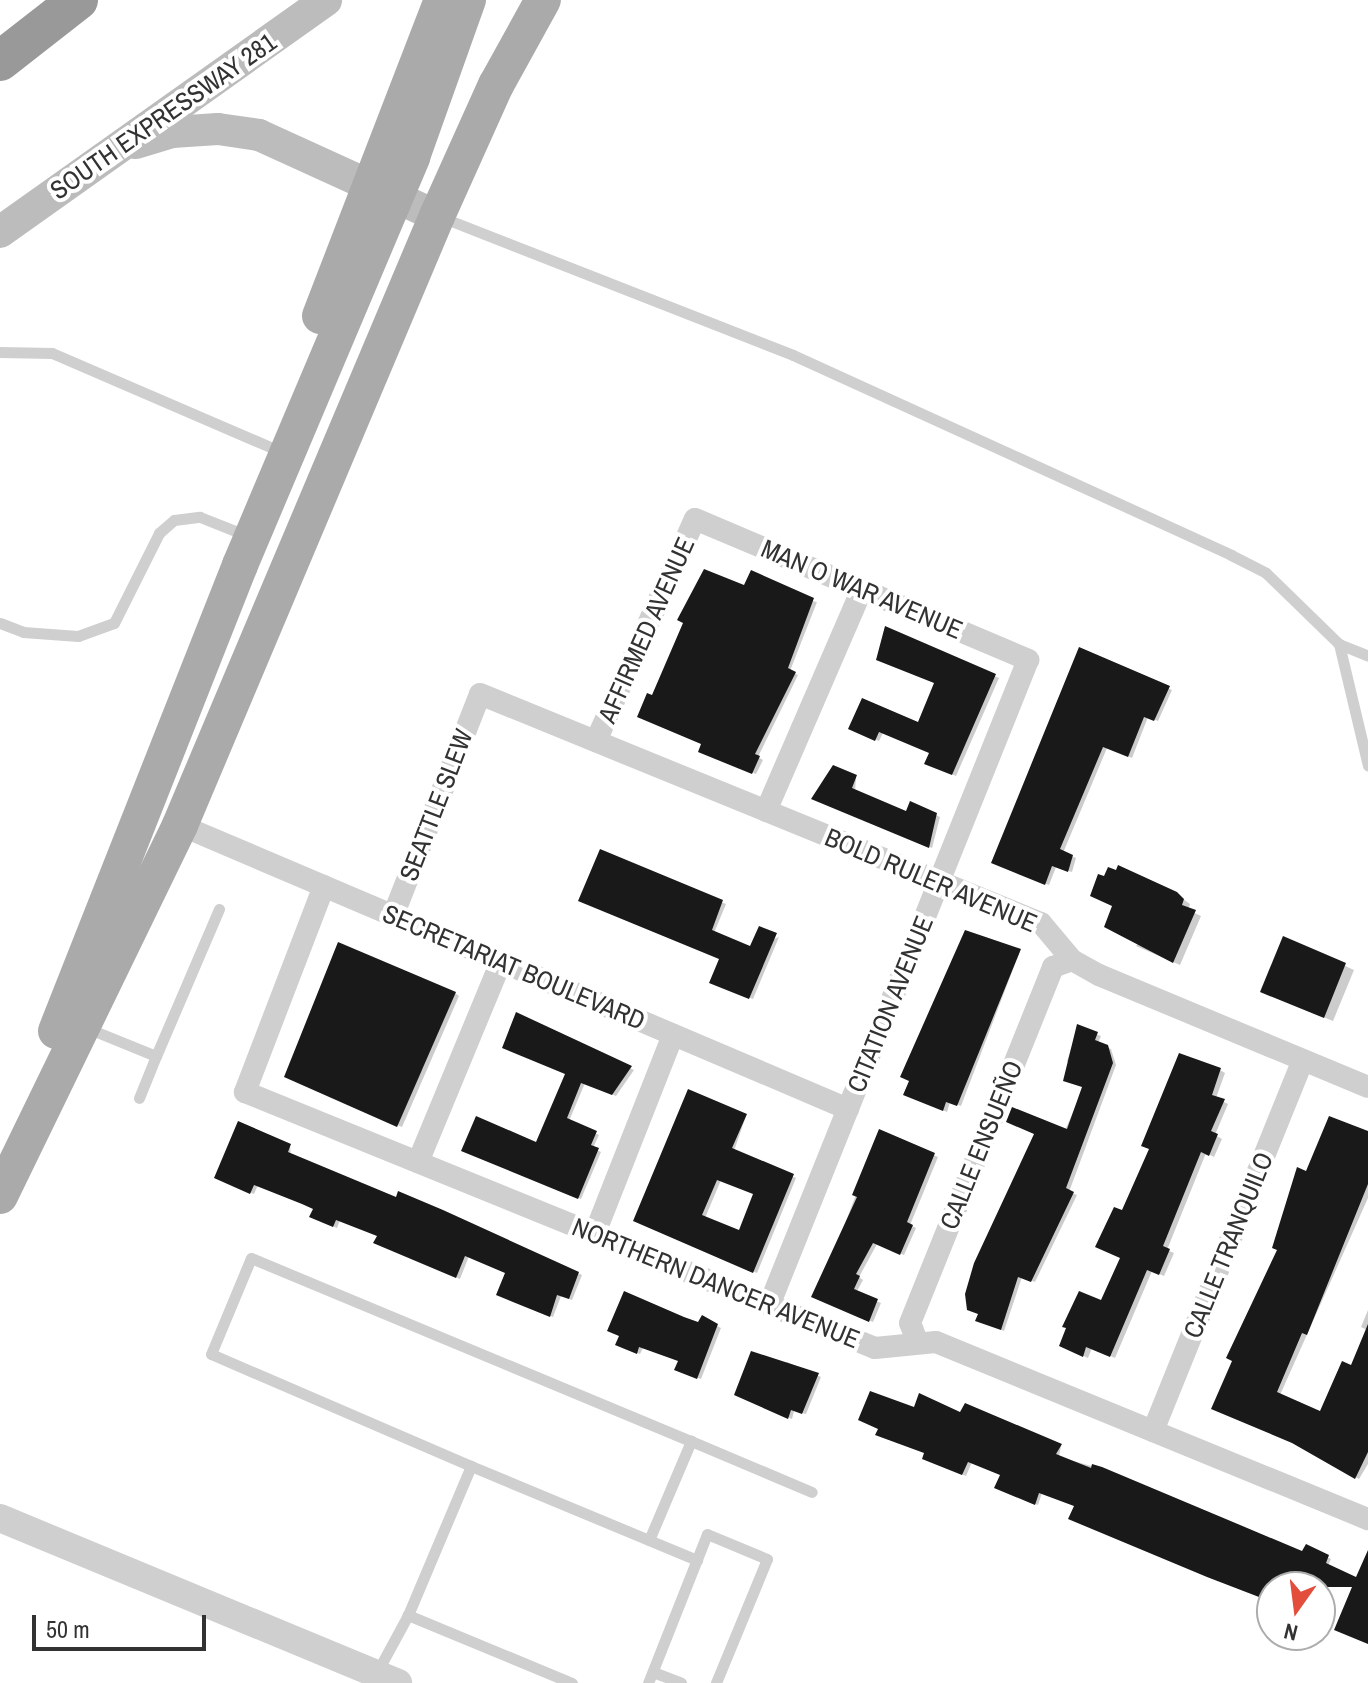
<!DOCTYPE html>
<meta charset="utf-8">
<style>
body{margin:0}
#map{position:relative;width:1368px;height:1683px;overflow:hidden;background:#fff;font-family:"Archivo Narrow",sans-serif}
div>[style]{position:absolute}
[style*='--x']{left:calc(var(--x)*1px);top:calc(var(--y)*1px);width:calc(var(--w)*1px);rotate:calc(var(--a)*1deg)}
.shadow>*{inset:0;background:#0003}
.building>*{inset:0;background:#191919}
.service>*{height:11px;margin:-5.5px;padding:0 5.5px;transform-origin:5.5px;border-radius:5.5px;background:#cfcfcf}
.minor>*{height:22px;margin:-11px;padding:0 11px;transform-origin:11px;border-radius:11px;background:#cfcfcf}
.tertiary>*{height:28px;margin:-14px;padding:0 14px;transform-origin:14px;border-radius:14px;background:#cfcfcf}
.secondary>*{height:32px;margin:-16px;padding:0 16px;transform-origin:16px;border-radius:16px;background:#bcbcbc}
.primary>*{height:36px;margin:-18px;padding:0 18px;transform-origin:18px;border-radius:18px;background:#aaa}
.motorway>*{height:40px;margin:-20px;padding:0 20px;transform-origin:20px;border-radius:20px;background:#999}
span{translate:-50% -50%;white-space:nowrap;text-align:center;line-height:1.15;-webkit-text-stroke:8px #fff;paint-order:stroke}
.street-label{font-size:26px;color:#323232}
.north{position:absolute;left:1256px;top:1571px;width:80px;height:80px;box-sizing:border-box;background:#fff;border:2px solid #adadad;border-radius:50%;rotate:194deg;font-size:22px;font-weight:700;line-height:32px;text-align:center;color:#323232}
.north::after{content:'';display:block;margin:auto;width:28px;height:36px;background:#e24d3c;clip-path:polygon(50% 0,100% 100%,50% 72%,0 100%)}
.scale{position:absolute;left:32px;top:1615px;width:174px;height:36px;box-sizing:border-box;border:4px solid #323232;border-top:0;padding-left:10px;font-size:24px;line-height:28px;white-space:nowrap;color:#323232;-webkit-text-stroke:6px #fff;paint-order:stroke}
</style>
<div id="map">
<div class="shadow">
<div style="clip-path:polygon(746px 588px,817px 602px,790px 671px,798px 675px,758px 757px,763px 760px,756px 774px,703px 753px,703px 744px,653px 697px)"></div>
<div style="clip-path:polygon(887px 629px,999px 678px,956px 776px,930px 765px,931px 753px,883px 733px,879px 741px,854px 730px,919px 725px,937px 683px)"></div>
<div style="clip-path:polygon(1080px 650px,1172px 690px,1158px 721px,1148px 717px,1132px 758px,1107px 748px,1063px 853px,1076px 858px,1072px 872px,1056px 867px,1049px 885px,997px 864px)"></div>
<div style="clip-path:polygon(856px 777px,855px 792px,907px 814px,911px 804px,940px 817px,932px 848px,817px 800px)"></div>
<div style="clip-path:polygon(601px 852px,726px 904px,714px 933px,751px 948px,779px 937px,753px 999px,714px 984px,721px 958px)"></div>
<div style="clip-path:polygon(1176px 894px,1190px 904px,1188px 910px,1201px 916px,1180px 965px,1136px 946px)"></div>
<div style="clip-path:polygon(1284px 938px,1354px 970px,1333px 1021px,1271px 996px)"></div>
<div style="clip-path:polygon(1020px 951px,961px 1106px,950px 1102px,947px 1112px,909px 1096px)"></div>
<div style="clip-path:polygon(455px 993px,459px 996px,402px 1127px,290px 1079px)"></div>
<div style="clip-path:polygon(517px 1014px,634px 1070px,616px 1096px,585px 1083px,569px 1121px,599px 1135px,593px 1148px,601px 1152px,581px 1199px,467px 1152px,537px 1144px,567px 1074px)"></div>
<div style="clip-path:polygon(1078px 1027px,1101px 1036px,1098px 1043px,1111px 1049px,1116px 1065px,1069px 1192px,1077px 1195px,1035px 1282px,1022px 1277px,1004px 1331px,981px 1322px,1084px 1087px,1067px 1061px)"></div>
<div style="clip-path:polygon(1220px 1070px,1225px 1073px,1216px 1098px,1228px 1104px,1215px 1135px,1222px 1139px,1214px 1157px,1206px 1153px,1167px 1250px,1174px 1253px,1164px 1276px,1152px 1271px,1115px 1358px,1092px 1348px,1088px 1358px,1066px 1348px,1102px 1303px,1122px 1257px,1123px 1213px)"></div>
<div style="clip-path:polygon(evenodd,746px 1116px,734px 1151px,796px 1178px,757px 1273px,639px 1222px,746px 1116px,721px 1180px,755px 1194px,740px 1232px,705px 1218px,721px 1180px)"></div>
<div style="clip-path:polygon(880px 1131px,938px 1157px,910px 1225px,916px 1228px,904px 1255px,877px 1244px,859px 1277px,863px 1280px,856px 1293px,881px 1303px,873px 1322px,817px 1298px)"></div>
<div style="clip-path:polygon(1368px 1133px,1368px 1198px,1280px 1395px,1322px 1413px,1352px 1367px,1367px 1330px,1361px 1327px,1368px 1310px,1368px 1464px,1359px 1479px,1298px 1444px,1217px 1410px,1308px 1173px)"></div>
<div style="clip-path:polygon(290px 1146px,291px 1155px,397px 1199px,442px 1212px,582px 1275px,572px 1300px,561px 1296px,553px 1317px,502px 1296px,508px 1272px,469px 1256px,460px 1279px,379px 1244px,379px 1236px,340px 1220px,337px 1228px,315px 1219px,315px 1209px,258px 1185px,254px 1194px,220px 1179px)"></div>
<div style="clip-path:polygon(702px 1318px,721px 1328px,701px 1379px,680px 1371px,680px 1361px,643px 1348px,640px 1354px,621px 1346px,699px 1324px)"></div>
<div style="clip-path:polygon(787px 1362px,821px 1377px,806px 1414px,794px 1411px,792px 1419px,739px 1396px)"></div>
<div style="clip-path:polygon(915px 1410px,961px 1415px,1061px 1446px,1059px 1457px,1102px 1469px,1303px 1554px,1307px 1547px,1331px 1559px,1319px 1587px,1272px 1587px,1272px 1601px,1076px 1506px,1042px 1493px,1038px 1505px,1000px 1489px,1002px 1475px,972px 1462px,966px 1476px,928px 1460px)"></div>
</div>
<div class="building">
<div style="clip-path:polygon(704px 569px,744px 585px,751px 570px,814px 598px,788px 668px,796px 672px,755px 754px,760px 756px,752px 774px,698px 752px,701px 744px,637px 717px,647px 693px,652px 695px,683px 623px,677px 620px)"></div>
<div style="clip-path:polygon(885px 626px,996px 674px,952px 775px,924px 764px,929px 753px,879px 732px,875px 741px,848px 729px,862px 698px,918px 722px,934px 683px,876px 660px)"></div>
<div style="clip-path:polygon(1079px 647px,1170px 686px,1154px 721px,1144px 717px,1128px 757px,1103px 747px,1060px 849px,1073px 855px,1068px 872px,1052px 866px,1045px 885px,991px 863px)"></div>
<div style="clip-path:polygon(833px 765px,857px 775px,852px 788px,906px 811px,910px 801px,937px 813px,929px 848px,811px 799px)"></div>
<div style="clip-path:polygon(600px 849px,723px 900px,712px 930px,750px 946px,759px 926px,777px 933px,749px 999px,709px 983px,719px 959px,578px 901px)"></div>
<div style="clip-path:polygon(1118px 865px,1177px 892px,1184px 899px,1182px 905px,1196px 910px,1173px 963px,1104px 927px,1112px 906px,1090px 896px,1098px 874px,1104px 876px,1108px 867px,1116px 870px)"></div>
<div style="clip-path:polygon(965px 930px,1021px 949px,957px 1106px,946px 1102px,943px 1111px,903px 1095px,909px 1081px,900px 1077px)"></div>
<div style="clip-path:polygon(1283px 936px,1346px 963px,1324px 1018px,1260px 992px)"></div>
<div style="clip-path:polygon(338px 942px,456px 992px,397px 1127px,284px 1077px)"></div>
<div style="clip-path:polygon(516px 1012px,632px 1066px,612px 1095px,581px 1083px,567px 1118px,597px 1131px,591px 1145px,599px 1148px,578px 1199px,461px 1151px,476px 1116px,536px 1142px,565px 1074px,502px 1048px)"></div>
<div style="clip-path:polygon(1077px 1024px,1098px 1032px,1095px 1040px,1108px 1045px,1113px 1063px,1066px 1188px,1074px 1192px,1031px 1282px,1018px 1277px,1001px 1330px,975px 1321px,978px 1314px,967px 1310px,965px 1294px,974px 1263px,1034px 1134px,1006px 1122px,1012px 1107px,1067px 1129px,1082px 1087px,1063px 1081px)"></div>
<div style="clip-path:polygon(1179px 1053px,1221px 1068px,1212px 1095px,1225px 1099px,1211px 1131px,1218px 1134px,1209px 1156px,1201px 1152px,1163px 1246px,1170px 1249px,1159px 1275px,1147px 1270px,1110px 1357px,1086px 1347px,1083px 1357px,1059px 1346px,1066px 1328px,1062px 1327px,1079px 1291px,1101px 1300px,1120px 1258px,1095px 1247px,1114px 1207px,1122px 1210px,1149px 1149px,1141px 1146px)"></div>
<div style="clip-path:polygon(evenodd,688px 1089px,747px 1114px,732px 1148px,794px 1174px,753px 1273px,633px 1221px,688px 1089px,717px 1180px,753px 1194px,739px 1230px,702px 1215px,717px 1180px)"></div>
<div style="clip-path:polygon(1329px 1116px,1368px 1131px,1368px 1184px,1307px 1335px,1302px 1333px,1277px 1392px,1320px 1411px,1342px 1361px,1351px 1365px,1368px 1324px,1368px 1452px,1355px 1479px,1292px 1443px,1211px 1409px,1232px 1361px,1226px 1358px,1277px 1250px,1272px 1248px,1297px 1167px,1306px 1171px)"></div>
<div style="clip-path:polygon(238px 1121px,291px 1144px,288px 1152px,396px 1197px,398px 1191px,443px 1210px,579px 1272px,569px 1299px,557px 1295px,550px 1317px,496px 1295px,505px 1273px,465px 1256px,456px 1278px,373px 1243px,377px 1236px,336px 1220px,333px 1227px,309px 1217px,313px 1209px,302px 1204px,254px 1185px,250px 1194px,214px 1178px)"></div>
<div style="clip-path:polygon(879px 1129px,935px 1153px,907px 1222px,913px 1225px,900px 1255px,873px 1243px,856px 1274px,860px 1276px,854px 1289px,878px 1299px,869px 1322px,811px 1297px,857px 1197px,852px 1195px)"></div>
<div style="clip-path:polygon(624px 1291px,684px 1317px,698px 1322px,702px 1315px,718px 1324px,697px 1379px,674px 1370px,678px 1361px,639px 1347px,637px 1354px,615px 1345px,619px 1336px,607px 1331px)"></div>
<div style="clip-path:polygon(751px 1351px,819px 1373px,802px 1414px,791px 1410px,788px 1419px,734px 1395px)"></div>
<div style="clip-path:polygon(870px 1391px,914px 1407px,919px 1393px,960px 1412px,965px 1403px,1062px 1444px,1056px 1454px,1091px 1468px,1092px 1464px,1102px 1467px,1302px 1551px,1306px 1544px,1329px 1555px,1326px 1563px,1356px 1577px,1368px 1550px,1368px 1644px,1334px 1630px,1352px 1587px,1272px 1587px,1272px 1602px,1207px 1577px,1068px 1519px,1074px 1506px,1039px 1493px,1035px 1505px,994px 1488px,1000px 1475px,968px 1462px,962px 1475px,922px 1459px,924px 1453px,875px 1435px,878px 1429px,858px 1420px)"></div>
</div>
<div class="service">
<div style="--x:441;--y:217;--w:378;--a:21.4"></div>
<div style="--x:793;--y:355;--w:482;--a:24.5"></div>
<div style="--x:1231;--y:555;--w:39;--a:27"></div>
<div style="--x:1266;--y:573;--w:102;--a:44.2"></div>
<div style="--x:1339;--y:644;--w:31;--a:22"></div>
<div style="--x:0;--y:352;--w:52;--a:1.1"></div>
<div style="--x:52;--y:353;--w:237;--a:23.3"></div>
<div style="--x:0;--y:623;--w:25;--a:21"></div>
<div style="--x:23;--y:632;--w:55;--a:4.2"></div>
<div style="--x:78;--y:636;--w:38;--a:-20"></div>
<div style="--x:114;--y:623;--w:101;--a:-63.4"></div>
<div style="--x:159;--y:533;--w:20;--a:-41"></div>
<div style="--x:174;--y:520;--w:26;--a:-7"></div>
<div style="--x:200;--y:517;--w:41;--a:21.5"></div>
<div style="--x:1339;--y:644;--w:125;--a:76.6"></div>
<div style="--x:87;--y:1028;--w:74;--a:22.1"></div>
<div style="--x:156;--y:1056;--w:160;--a:-66.8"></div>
<div style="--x:139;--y:1098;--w:45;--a:-68"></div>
<div style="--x:471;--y:1466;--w:283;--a:-156.7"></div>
<div style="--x:211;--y:1354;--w:104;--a:-67.4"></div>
<div style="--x:251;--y:1258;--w:477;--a:22.6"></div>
<div style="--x:649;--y:1540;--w:108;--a:-67"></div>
<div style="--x:691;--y:1441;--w:131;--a:22.9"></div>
<div style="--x:653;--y:1672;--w:30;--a:21"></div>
<div style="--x:376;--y:1674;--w:67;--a:-61.5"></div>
<div style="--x:572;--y:1683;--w:178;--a:-157.5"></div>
<div style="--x:408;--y:1615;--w:162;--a:-67.1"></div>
<div style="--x:471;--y:1466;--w:245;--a:22.6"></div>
<div style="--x:648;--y:1683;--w:160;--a:-68.4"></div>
<div style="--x:707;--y:1534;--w:65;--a:22.6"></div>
<div style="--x:767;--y:1559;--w:134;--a:112.4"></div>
</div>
<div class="minor">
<div style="--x:596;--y:741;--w:243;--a:-66"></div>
<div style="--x:695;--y:519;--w:362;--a:22.9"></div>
<div style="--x:1028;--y:660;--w:693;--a:111.86"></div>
<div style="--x:766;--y:811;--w:242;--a:-66.6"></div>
<div style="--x:180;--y:825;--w:726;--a:23.03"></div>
<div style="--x:324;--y:886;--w:221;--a:111"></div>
<div style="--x:245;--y:1092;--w:680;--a:22.11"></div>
<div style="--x:875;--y:1348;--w:61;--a:-5.6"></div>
<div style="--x:936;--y:1342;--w:467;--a:22.3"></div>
<div style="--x:393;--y:916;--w:238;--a:-68.6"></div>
<div style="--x:480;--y:694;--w:606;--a:22.21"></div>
<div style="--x:1041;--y:923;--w:48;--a:50"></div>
<div style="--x:1072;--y:960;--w:31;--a:29"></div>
<div style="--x:1099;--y:975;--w:291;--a:22.6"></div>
<div style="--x:418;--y:1162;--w:217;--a:-67.5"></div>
<div style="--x:595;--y:1233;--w:213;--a:-68.5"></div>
<div style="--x:917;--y:1341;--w:19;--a:-111"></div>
<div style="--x:910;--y:1323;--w:384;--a:-68.1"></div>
<div style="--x:1053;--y:967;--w:20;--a:-20"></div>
<div style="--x:1153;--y:1431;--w:400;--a:-68"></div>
</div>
<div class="tertiary">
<div style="--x:0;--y:1518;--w:431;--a:22.5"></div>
</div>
<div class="secondary">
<div style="--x:136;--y:143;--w:38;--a:-17"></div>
<div style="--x:172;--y:132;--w:46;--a:-3.7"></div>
<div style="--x:218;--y:129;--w:41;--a:8.3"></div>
<div style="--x:259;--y:135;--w:196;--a:24.5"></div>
<div style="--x:0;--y:232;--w:400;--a:-35.4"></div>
</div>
<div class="primary">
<div style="--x:320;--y:316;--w:339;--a:-68.9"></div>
<div style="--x:56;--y:1031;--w:501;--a:-68.45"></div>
<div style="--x:240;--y:565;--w:443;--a:-67.1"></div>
<div style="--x:412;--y:157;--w:167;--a:-70.4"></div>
<div style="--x:0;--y:1196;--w:412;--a:-64.1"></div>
<div style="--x:180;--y:825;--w:661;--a:-67.12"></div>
<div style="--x:437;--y:216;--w:144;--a:-65.8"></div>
<div style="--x:496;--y:85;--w:97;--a:-61.1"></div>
</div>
<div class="motorway">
<div style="--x:0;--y:61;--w:99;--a:-38"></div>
</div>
<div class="street-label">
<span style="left:163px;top:116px;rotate:-35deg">SOUTH EXPRESSWAY 281</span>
<span style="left:862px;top:589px;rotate:23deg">MAN O WAR AVENUE</span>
<span style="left:646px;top:630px;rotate:-66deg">AFFIRMED AVENUE</span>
<span style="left:436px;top:805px;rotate:-69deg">SEATTLE SLEW</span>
<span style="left:931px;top:880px;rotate:23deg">BOLD RULER AVENUE</span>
<span style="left:514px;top:967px;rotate:23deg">SECRETARIAT BOULEVARD</span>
<span style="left:890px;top:1004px;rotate:-68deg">CITATION AVENUE</span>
<span style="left:981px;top:1145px;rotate:-68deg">CALLE ENSUEÑO</span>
<span style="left:1228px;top:1245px;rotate:-68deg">CALLE TRANQUILO</span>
<span style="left:716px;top:1283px;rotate:22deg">NORTHERN DANCER AVENUE</span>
</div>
<div class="north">N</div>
<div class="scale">50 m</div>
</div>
